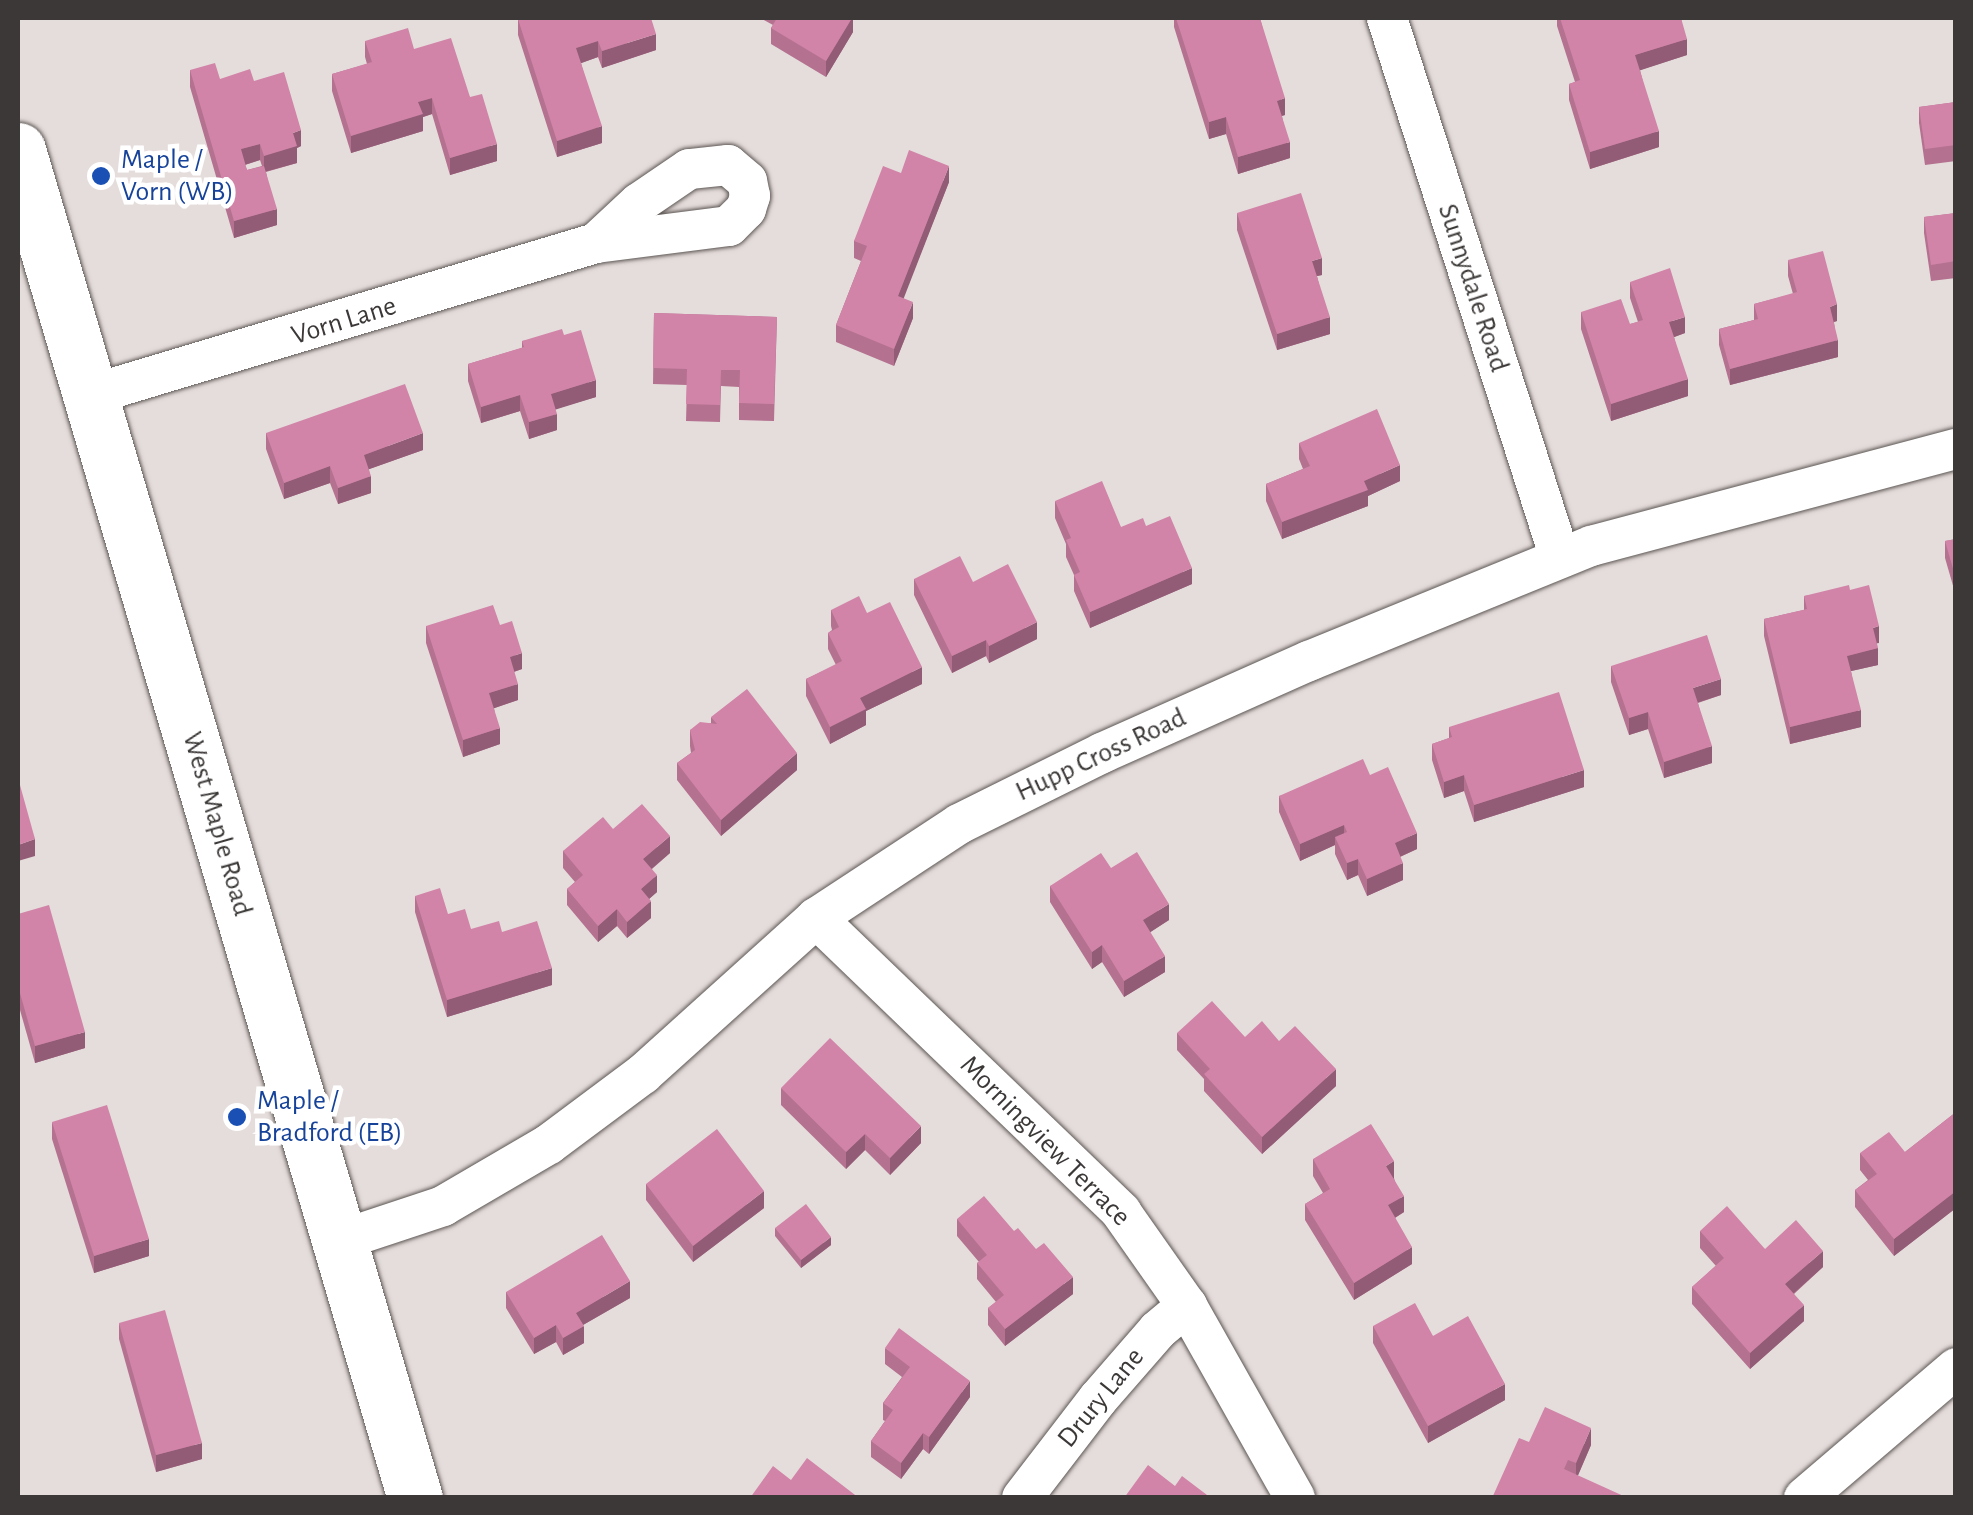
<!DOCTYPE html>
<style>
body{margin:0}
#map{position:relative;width:1973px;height:1515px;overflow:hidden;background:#e5dddb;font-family:"Alegreya Sans",sans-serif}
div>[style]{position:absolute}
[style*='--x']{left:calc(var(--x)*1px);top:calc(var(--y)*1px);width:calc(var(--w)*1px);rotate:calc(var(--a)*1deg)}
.roads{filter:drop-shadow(0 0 2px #5c5654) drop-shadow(0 0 2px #5c5654)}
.minor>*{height:40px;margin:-20px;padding:0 20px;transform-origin:20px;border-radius:20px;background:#fff}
.secondary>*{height:55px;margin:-27.5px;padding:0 27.5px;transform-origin:27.5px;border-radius:27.5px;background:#fff}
.wall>*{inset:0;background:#b47290}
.shaded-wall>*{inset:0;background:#925c76}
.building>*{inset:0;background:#d184a8}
.dots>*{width:28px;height:28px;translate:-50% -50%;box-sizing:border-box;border:5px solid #fff;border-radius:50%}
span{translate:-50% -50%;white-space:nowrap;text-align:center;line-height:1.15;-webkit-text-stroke:9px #fff;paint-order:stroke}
.transit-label{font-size:28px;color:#164399}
.left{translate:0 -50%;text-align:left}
.street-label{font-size:28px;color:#3b3837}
.frame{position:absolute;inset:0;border:20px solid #3b3837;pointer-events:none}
</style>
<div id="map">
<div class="roads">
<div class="minor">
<div style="--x:1387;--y:18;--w:567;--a:72.24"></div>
<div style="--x:90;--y:395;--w:528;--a:-16.72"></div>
<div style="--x:596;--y:243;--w:134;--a:-7.3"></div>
<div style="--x:729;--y:226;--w:24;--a:-45"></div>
<div style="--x:746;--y:209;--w:14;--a:-73"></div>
<div style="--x:750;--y:196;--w:15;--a:-101"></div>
<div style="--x:747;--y:181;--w:25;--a:-140"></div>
<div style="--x:728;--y:165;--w:39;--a:174"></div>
<div style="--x:689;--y:169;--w:60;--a:145.8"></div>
<div style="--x:639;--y:203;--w:59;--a:137.1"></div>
<div style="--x:816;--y:918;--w:424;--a:43.9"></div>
<div style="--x:1121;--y:1212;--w:115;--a:54.9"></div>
<div style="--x:1187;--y:1306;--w:220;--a:60.6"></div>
<div style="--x:341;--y:1240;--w:108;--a:-18.4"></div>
<div style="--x:443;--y:1206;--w:123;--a:-30.3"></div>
<div style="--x:549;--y:1144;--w:117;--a:-36.7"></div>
<div style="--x:643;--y:1074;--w:233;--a:-42"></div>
<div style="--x:816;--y:918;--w:171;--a:-33.3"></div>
<div style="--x:959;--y:824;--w:160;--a:-26.4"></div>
<div style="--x:1102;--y:753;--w:227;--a:-24"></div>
<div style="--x:1309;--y:661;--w:305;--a:-22.2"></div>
<div style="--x:1591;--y:546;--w:378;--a:-14.9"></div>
<div style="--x:1022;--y:1498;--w:125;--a:-52.5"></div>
<div style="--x:1098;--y:1399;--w:91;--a:-49"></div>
<div style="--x:1158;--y:1330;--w:38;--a:-40"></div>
<div style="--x:1804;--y:1498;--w:200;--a:-40.5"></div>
</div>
<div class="secondary">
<div style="--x:18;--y:150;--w:1405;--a:73.59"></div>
</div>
</div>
<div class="wall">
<div style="clip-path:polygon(760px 18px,853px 18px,853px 32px,826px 77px,771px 44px,771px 28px,773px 25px)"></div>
<div style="clip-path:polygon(1174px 18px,1260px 18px,1285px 115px,1282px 116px,1290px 158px,1238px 174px,1226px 134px,1209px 139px,1174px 27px)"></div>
<div style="clip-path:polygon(1557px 18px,1681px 18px,1687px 55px,1640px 70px,1659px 147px,1590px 169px,1569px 100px,1569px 84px,1575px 82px,1557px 26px)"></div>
<div style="clip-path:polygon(518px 19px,656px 50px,602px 68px,598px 57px,581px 63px,602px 143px,557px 157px,518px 35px)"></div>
<div style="clip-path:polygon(365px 41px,414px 49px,470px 97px,497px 161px,450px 175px,432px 114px,423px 117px,423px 131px,351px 153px,332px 91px,332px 74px,367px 64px,365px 57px)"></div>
<div style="clip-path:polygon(evenodd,190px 70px,220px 79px,254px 81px,301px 146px,297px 148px,297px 163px,266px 172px,277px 225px,234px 238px,190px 87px,190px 70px,260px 160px,262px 166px,247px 170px,245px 165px,260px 160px)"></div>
<div style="clip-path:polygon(1956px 102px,1956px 161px,1925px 165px,1919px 123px,1919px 107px)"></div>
<div style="clip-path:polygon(901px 173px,949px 182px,903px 298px,913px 318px,894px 366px,836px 342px,836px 325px,861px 261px,854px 258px,854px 241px)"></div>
<div style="clip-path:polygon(1237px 213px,1322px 275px,1317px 276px,1330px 334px,1277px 350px,1237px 230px)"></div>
<div style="clip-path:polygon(1956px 213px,1956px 278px,1931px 281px,1924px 233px,1924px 217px)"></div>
<div style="clip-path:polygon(1788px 260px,1837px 321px,1834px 322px,1838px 357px,1730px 385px,1719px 345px,1719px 329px,1754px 320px,1754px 304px,1793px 294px,1788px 276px)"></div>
<div style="clip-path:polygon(1630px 282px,1685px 333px,1674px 337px,1688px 396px,1611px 421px,1581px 329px,1581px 312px,1630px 324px,1638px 322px,1630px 298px)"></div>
<div style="clip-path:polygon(654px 313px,777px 317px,774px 421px,739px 420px,739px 387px,721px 386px,720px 422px,686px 421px,687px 385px,653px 384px)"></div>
<div style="clip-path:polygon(564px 335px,596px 397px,555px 409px,557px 430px,529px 439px,520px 411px,481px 423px,468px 381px,468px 364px,522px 348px,522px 341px)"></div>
<div style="clip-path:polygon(266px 433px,423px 450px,369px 469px,371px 493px,338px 504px,330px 483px,284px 499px,266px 449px)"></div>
<div style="clip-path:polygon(1299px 443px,1400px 481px,1368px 496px,1368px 506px,1282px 539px,1266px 501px,1266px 484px,1303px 469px,1299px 459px)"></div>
<div style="clip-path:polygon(1055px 501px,1121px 527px,1146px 526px,1192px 584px,1090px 628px,1074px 591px,1074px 575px,1066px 557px,1066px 544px,1055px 518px)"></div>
<div style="clip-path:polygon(1956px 539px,1956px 596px,1945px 558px,1945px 541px)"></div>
<div style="clip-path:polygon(914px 579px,973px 582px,1037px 639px,989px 663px,986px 656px,952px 673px,914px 595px)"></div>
<div style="clip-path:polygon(1850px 590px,1879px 643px,1877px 643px,1878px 665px,1851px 671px,1861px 727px,1790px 744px,1764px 636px,1764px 619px,1804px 610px,1804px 596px)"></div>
<div style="clip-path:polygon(831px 610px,867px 613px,922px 684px,866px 711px,866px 725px,830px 744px,806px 696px,806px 679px,836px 665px,828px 649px,828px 633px,832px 630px,831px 626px)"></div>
<div style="clip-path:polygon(500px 625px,522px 669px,514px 672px,518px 700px,494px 708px,500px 744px,463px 757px,426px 643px,426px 626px)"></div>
<div style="clip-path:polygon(1611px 666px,1721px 695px,1698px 703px,1712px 763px,1664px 778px,1648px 729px,1629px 735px,1611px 682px)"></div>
<div style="clip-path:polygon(711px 717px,797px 770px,721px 836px,677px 780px,677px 763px,691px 753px,690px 746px,690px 730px,711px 723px)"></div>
<div style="clip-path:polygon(1449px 727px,1584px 787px,1474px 822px,1464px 791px,1444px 798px,1432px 760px,1432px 744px,1449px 738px)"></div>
<div style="clip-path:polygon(1370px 775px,1417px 849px,1400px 857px,1403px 880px,1367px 896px,1358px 875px,1347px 880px,1335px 854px,1335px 845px,1300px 861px,1279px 812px,1279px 796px)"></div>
<div style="clip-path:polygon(613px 829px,670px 853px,652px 869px,657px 892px,649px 899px,651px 918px,627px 938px,617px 926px,598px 942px,567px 905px,567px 889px,575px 882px,563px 868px,563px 851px)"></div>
<div style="clip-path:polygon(1111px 868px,1169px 920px,1150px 932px,1165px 972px,1124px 997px,1102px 962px,1092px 969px,1050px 902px,1050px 886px)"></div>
<div style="clip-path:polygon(415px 896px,471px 929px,552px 985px,447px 1017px,415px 912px)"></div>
<div style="clip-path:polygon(18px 914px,85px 1048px,35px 1063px,18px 1003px)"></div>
<div style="clip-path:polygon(1177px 1033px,1279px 1041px,1336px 1086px,1262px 1154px,1204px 1091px,1204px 1079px,1177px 1050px)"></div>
<div style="clip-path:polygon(781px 1088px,921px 1143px,890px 1175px,865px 1150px,846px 1169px,781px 1105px)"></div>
<div style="clip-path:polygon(1956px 1112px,1956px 1208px,1894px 1256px,1855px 1207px,1855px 1190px,1868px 1180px,1860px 1170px,1860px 1153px,1905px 1152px)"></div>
<div style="clip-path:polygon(52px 1122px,149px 1256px,94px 1273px,52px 1139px)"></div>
<div style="clip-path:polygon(1313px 1159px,1394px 1178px,1404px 1212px,1395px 1218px,1412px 1264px,1354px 1300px,1305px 1220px,1305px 1204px,1323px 1193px,1313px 1176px)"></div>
<div style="clip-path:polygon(646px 1184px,764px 1208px,693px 1262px,646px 1200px)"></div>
<div style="clip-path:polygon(957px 1219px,1014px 1231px,1073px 1294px,1005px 1346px,988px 1325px,988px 1308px,996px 1302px,977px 1279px,977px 1263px,979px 1262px,957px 1236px)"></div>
<div style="clip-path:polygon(775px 1228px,831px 1245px,801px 1268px,775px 1236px)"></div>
<div style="clip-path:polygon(1700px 1231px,1765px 1249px,1823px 1267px,1794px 1294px,1804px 1321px,1750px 1369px,1692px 1304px,1692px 1287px,1716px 1266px,1700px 1248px)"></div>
<div style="clip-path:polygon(506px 1292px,630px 1298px,583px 1325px,584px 1343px,563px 1355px,556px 1342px,534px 1354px,506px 1308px)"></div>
<div style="clip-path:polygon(119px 1323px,202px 1459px,156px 1472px,119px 1339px)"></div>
<div style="clip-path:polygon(1373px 1326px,1433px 1336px,1505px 1400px,1428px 1443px,1373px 1343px)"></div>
<div style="clip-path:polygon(885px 1348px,970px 1397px,929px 1454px,923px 1449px,901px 1479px,871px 1457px,871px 1441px,885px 1421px,883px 1420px,883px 1403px,902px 1377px,885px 1364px)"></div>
<div style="clip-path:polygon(1529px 1442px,1591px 1445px,1578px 1475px,1492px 1498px)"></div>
</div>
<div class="shaded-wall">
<div style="clip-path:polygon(852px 18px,853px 18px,853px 32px,826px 77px,826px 61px)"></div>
<div style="clip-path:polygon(656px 34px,656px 50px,602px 68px,602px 51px)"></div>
<div style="clip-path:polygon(1687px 39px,1687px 55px,1635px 72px,1635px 55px)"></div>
<div style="clip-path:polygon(598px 41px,598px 57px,576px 65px,576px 48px)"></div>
<div style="clip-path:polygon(432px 98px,432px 114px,423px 117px,423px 131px,351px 153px,351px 136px,418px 102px)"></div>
<div style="clip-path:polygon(1285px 98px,1285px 115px,1277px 117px,1277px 101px)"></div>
<div style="clip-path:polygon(1226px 117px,1226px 134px,1209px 139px,1209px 122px)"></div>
<div style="clip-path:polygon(602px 126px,602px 143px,557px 157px,557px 141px)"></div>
<div style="clip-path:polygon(301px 130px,301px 146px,297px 148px,297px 163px,264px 172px,264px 156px,293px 133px)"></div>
<div style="clip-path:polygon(1659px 131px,1659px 147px,1590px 169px,1590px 152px)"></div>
<div style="clip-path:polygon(1290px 142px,1290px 158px,1238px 174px,1238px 157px)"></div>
<div style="clip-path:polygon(260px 144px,260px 160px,241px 166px,241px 149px)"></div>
<div style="clip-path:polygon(497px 144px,497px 161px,450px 175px,450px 158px)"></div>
<div style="clip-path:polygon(949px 166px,949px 182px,898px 313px,898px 296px)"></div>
<div style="clip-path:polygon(277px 209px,277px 225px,234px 238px,234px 221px)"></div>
<div style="clip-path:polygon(1322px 258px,1322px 275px,1312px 277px,1312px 261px)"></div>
<div style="clip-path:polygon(913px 302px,913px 318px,894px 366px,894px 349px)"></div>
<div style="clip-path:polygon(1837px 304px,1837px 321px,1830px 323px,1830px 307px)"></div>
<div style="clip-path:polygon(1330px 317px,1330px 334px,1277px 350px,1277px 334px)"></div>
<div style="clip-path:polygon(1685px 317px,1685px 333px,1669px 339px,1669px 322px)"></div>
<div style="clip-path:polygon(1838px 340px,1838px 357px,1730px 385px,1730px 369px)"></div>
<div style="clip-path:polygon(1688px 379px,1688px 396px,1611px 421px,1611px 404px)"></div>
<div style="clip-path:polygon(596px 380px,596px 397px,551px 411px,551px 394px)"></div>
<div style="clip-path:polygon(520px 395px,520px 411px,481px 423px,481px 407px)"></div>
<div style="clip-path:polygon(557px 414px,557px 430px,529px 439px,529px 422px)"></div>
<div style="clip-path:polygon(423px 433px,423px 450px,364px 471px,364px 455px)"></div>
<div style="clip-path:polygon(1400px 465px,1400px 481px,1368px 496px,1368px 506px,1282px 539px,1282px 522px,1364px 481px)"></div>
<div style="clip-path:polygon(330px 466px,330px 483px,284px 499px,284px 483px)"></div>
<div style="clip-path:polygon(371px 476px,371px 493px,338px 504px,338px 488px)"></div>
<div style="clip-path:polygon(1192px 568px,1192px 584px,1090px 628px,1090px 612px)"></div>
<div style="clip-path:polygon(1037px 622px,1037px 639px,989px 663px,989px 646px)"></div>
<div style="clip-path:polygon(1879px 626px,1879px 643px,1873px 644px,1873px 628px)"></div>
<div style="clip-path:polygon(986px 640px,986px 656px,952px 673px,952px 656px)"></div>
<div style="clip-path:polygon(1878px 648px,1878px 665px,1847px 672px,1847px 656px)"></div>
<div style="clip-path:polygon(522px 653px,522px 669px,510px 673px,510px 657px)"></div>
<div style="clip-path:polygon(922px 667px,922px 684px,866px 711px,866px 725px,830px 744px,830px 727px,860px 698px)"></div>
<div style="clip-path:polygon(1721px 679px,1721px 695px,1693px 704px,1693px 688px)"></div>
<div style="clip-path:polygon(518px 684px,518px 700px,489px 710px,489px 693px)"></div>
<div style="clip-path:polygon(1861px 710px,1861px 727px,1790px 744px,1790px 727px)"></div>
<div style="clip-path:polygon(1648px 712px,1648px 729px,1629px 735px,1629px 718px)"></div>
<div style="clip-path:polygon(500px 728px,500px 744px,463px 757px,463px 740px)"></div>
<div style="clip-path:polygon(1712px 746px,1712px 763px,1664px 778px,1664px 762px)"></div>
<div style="clip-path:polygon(797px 753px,797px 770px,721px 836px,721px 820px)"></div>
<div style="clip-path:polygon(1584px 770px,1584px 787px,1474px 822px,1474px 805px)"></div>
<div style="clip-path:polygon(1464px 775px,1464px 791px,1444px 798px,1444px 782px)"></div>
<div style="clip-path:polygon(1344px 825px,1344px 842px,1335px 837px,1335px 845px,1300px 861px,1300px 844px)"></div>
<div style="clip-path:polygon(1417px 833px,1417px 849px,1395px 859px,1395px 843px)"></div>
<div style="clip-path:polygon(670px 836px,670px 853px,643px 876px,643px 859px)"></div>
<div style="clip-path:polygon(35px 839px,35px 856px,18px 861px,18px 845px)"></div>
<div style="clip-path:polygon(1358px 859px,1358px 875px,1347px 880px,1347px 863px)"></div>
<div style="clip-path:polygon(1403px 863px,1403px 880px,1367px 896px,1367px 879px)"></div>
<div style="clip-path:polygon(657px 875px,657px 892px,641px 906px,641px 889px)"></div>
<div style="clip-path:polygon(651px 901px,651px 918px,627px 938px,627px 922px)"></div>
<div style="clip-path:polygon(1169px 904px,1169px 920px,1143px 937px,1143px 920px)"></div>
<div style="clip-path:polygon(617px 909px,617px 926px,598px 942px,598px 926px)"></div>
<div style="clip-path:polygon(1102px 945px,1102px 962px,1092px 969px,1092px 952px)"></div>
<div style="clip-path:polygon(1165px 956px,1165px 972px,1124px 997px,1124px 981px)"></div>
<div style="clip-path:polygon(552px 968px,552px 985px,447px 1017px,447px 1000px)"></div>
<div style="clip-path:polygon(85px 1032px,85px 1048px,35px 1063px,35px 1046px)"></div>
<div style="clip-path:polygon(1336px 1069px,1336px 1086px,1262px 1154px,1262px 1137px)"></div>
<div style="clip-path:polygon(921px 1126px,921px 1143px,890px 1175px,890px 1158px)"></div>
<div style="clip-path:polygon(865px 1134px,865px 1150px,846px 1169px,846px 1152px)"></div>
<div style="clip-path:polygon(1394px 1161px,1394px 1178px,1386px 1182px,1386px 1166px)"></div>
<div style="clip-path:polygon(764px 1191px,764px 1208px,693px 1262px,693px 1246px)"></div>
<div style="clip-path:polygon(1956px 1191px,1956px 1208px,1894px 1256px,1894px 1239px)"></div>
<div style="clip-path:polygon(1404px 1196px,1404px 1212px,1388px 1222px,1388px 1205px)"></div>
<div style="clip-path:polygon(831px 1237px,831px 1245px,801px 1268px,801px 1260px)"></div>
<div style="clip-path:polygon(149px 1239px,149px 1256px,94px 1273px,94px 1256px)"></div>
<div style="clip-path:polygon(1412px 1247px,1412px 1264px,1354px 1300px,1354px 1283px)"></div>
<div style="clip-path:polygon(1823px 1251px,1823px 1267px,1785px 1301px,1785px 1284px)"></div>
<div style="clip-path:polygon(1073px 1277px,1073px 1294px,1005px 1346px,1005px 1329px)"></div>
<div style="clip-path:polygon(630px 1281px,630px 1298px,576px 1329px,576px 1313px)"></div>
<div style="clip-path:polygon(1804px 1305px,1804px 1321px,1750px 1369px,1750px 1353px)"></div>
<div style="clip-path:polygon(556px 1325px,556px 1342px,534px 1354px,534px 1338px)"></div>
<div style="clip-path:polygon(584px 1326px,584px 1343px,563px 1355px,563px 1338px)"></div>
<div style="clip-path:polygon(970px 1381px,970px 1397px,929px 1454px,929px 1437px)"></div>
<div style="clip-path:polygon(1505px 1384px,1505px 1400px,1428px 1443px,1428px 1426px)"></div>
<div style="clip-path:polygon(1591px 1428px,1591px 1445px,1576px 1480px,1576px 1463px)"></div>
<div style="clip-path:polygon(923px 1433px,923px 1449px,901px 1479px,901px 1463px)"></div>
<div style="clip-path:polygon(202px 1443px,202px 1459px,156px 1472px,156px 1455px)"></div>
</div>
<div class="building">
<div style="clip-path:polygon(522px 18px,651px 18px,656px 34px,602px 51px,598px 41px,576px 48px,602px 126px,557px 141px,518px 19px)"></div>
<div style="clip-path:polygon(777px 18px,852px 18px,826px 61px,771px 28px)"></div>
<div style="clip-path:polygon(1176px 18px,1260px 18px,1285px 98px,1277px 101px,1290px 142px,1238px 157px,1226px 117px,1209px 122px)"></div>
<div style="clip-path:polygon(1560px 18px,1681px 18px,1687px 39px,1635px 55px,1659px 131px,1590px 152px,1569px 84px,1580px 80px)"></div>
<div style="clip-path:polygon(408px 28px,414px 49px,451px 38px,470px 97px,482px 94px,497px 144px,450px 158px,432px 98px,418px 102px,423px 114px,351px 136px,332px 74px,372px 62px,365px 41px)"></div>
<div style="clip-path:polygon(215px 63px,220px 79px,250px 69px,254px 81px,284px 72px,301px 130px,293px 133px,297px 146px,264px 156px,260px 144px,241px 149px,247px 170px,264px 166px,277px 209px,234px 221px,190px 70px)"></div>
<div style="clip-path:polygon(1956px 102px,1956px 145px,1925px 149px,1919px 107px)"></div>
<div style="clip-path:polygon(909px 150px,949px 166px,898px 296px,913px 302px,894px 349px,836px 325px,867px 246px,854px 241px,883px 166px,901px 173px)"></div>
<div style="clip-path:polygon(1301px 193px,1322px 258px,1312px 261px,1330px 317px,1277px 334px,1237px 213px)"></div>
<div style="clip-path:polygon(1956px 213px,1956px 261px,1931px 265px,1924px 217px)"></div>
<div style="clip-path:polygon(1823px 251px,1837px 304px,1830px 307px,1838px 340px,1730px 369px,1719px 329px,1758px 319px,1754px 304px,1797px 292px,1788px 260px)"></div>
<div style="clip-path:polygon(1670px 268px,1685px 317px,1669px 322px,1688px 379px,1611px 404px,1581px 312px,1621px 299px,1630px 324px,1643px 320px,1630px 282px)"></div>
<div style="clip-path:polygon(654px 313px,777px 317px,774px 404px,739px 403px,740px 370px,721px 370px,720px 405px,686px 404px,687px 369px,653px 368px)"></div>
<div style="clip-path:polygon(562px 329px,564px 335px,581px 330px,596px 380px,551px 394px,557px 414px,529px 422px,520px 395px,481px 407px,468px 364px,524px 347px,522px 341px)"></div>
<div style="clip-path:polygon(405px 384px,423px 433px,364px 455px,371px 476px,338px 488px,330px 466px,284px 483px,266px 433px)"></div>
<div style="clip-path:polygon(1377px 409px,1400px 465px,1364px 481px,1368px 490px,1282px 522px,1266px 484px,1310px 466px,1299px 443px)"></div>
<div style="clip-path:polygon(1102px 481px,1121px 527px,1143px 518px,1146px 526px,1170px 516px,1192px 568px,1090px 612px,1074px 575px,1080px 572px,1066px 540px,1071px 538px,1055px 501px)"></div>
<div style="clip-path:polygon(1956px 539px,1956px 579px,1945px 541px)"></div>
<div style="clip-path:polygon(960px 556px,973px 582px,1008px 564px,1037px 622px,989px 646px,986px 640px,952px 656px,914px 579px)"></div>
<div style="clip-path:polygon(1849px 585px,1850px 590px,1869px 585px,1879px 626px,1873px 628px,1878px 648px,1847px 656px,1861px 710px,1790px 727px,1764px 619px,1807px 609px,1804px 596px)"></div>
<div style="clip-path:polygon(859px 596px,867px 613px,890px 602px,922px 667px,860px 698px,866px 709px,830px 727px,806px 679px,842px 661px,828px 633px,839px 627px,831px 610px)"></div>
<div style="clip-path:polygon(493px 605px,500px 625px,512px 621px,522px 653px,510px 657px,518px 684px,489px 693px,500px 728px,463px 740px,426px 626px)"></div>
<div style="clip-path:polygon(1707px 635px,1721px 679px,1693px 688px,1712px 746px,1664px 762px,1648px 712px,1629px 718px,1611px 666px)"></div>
<div style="clip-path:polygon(747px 689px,797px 753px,721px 820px,677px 763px,695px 750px,690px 730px,700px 722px,717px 724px,711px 717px)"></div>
<div style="clip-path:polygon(1559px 692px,1584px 770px,1474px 805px,1464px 775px,1444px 782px,1432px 744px,1452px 737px,1449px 727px)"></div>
<div style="clip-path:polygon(1363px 759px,1370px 775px,1388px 767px,1417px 833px,1395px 843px,1403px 863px,1367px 879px,1358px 859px,1347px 863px,1335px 837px,1347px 832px,1344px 825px,1300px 844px,1279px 796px)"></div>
<div style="clip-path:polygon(18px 778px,35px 839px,18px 845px)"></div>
<div style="clip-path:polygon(642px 804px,670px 836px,643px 859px,657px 875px,641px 889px,651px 901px,627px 922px,617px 909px,598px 926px,567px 889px,583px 875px,563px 851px,603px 817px,613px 829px)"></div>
<div style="clip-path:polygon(1137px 852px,1169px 904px,1143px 920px,1165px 956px,1124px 981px,1102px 945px,1092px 952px,1050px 886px,1101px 853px,1111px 868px)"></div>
<div style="clip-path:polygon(440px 888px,448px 914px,465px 909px,471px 929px,499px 921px,502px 932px,537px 921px,552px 968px,447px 1000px,415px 896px)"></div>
<div style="clip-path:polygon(49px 905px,85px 1032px,35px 1046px,18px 986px,18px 914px)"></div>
<div style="clip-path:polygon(1212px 1001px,1245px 1037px,1262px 1021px,1279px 1041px,1295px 1026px,1336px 1069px,1262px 1137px,1204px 1074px,1210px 1069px,1177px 1033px)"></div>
<div style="clip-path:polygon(830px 1038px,921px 1126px,890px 1158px,865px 1134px,846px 1152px,781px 1088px)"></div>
<div style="clip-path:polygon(107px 1105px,149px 1239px,94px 1256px,52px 1122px)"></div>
<div style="clip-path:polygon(1956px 1112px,1956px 1191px,1894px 1239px,1855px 1190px,1877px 1174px,1860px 1153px,1889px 1132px,1905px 1152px)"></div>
<div style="clip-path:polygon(1371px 1124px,1394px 1161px,1386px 1166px,1404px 1196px,1388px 1205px,1412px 1247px,1354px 1283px,1305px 1204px,1330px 1189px,1313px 1159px)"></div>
<div style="clip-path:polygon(717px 1129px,764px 1191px,693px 1246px,646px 1184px)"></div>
<div style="clip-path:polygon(984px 1196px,1014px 1231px,1018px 1228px,1036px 1249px,1044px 1243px,1073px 1277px,1005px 1329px,988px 1308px,1004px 1295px,977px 1263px,987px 1255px,957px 1219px)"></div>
<div style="clip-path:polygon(806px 1204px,831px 1237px,801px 1260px,775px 1228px)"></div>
<div style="clip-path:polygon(1727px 1206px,1765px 1249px,1796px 1220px,1823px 1251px,1785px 1284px,1804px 1305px,1750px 1353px,1692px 1287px,1724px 1258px,1700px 1231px)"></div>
<div style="clip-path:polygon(602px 1235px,630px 1281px,576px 1313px,584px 1326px,563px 1338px,556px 1325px,534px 1338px,506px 1292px)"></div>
<div style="clip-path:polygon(1415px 1303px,1433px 1336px,1468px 1316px,1505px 1384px,1428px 1426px,1373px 1326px)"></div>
<div style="clip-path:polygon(165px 1310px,202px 1443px,156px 1455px,119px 1323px)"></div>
<div style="clip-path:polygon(899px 1328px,970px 1381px,929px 1437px,923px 1433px,901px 1463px,871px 1441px,893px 1410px,883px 1403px,910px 1367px,885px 1348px)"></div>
<div style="clip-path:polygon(1545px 1407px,1591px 1428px,1576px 1463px,1568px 1460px,1564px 1469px,1628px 1498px,1492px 1498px,1519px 1438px,1529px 1442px)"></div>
<div style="clip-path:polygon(807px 1458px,859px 1498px,750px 1498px,773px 1466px,791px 1480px)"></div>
<div style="clip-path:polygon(1148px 1465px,1175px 1486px,1182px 1476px,1211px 1498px,1124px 1498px)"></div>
</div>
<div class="dots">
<div style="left:101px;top:176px;background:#1a4fb4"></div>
<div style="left:237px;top:1117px;background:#1a4fb4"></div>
</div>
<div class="transit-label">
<span class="left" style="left:121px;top:176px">Maple /<br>Vorn (WB)</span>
<span class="left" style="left:257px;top:1117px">Maple /<br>Bradford (EB)</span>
</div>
<div class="street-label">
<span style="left:1473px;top:288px;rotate:72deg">Sunnydale Road</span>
<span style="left:344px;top:321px;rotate:-17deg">Vorn Lane</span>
<span style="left:1101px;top:755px;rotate:-25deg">Hupp Cross Road</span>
<span style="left:217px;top:824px;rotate:74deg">West Maple Road</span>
<span style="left:1045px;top:1141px;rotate:45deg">Morningview Terrace</span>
<span style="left:1101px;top:1398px;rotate:-51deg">Drury Lane</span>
</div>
<div class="frame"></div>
</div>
